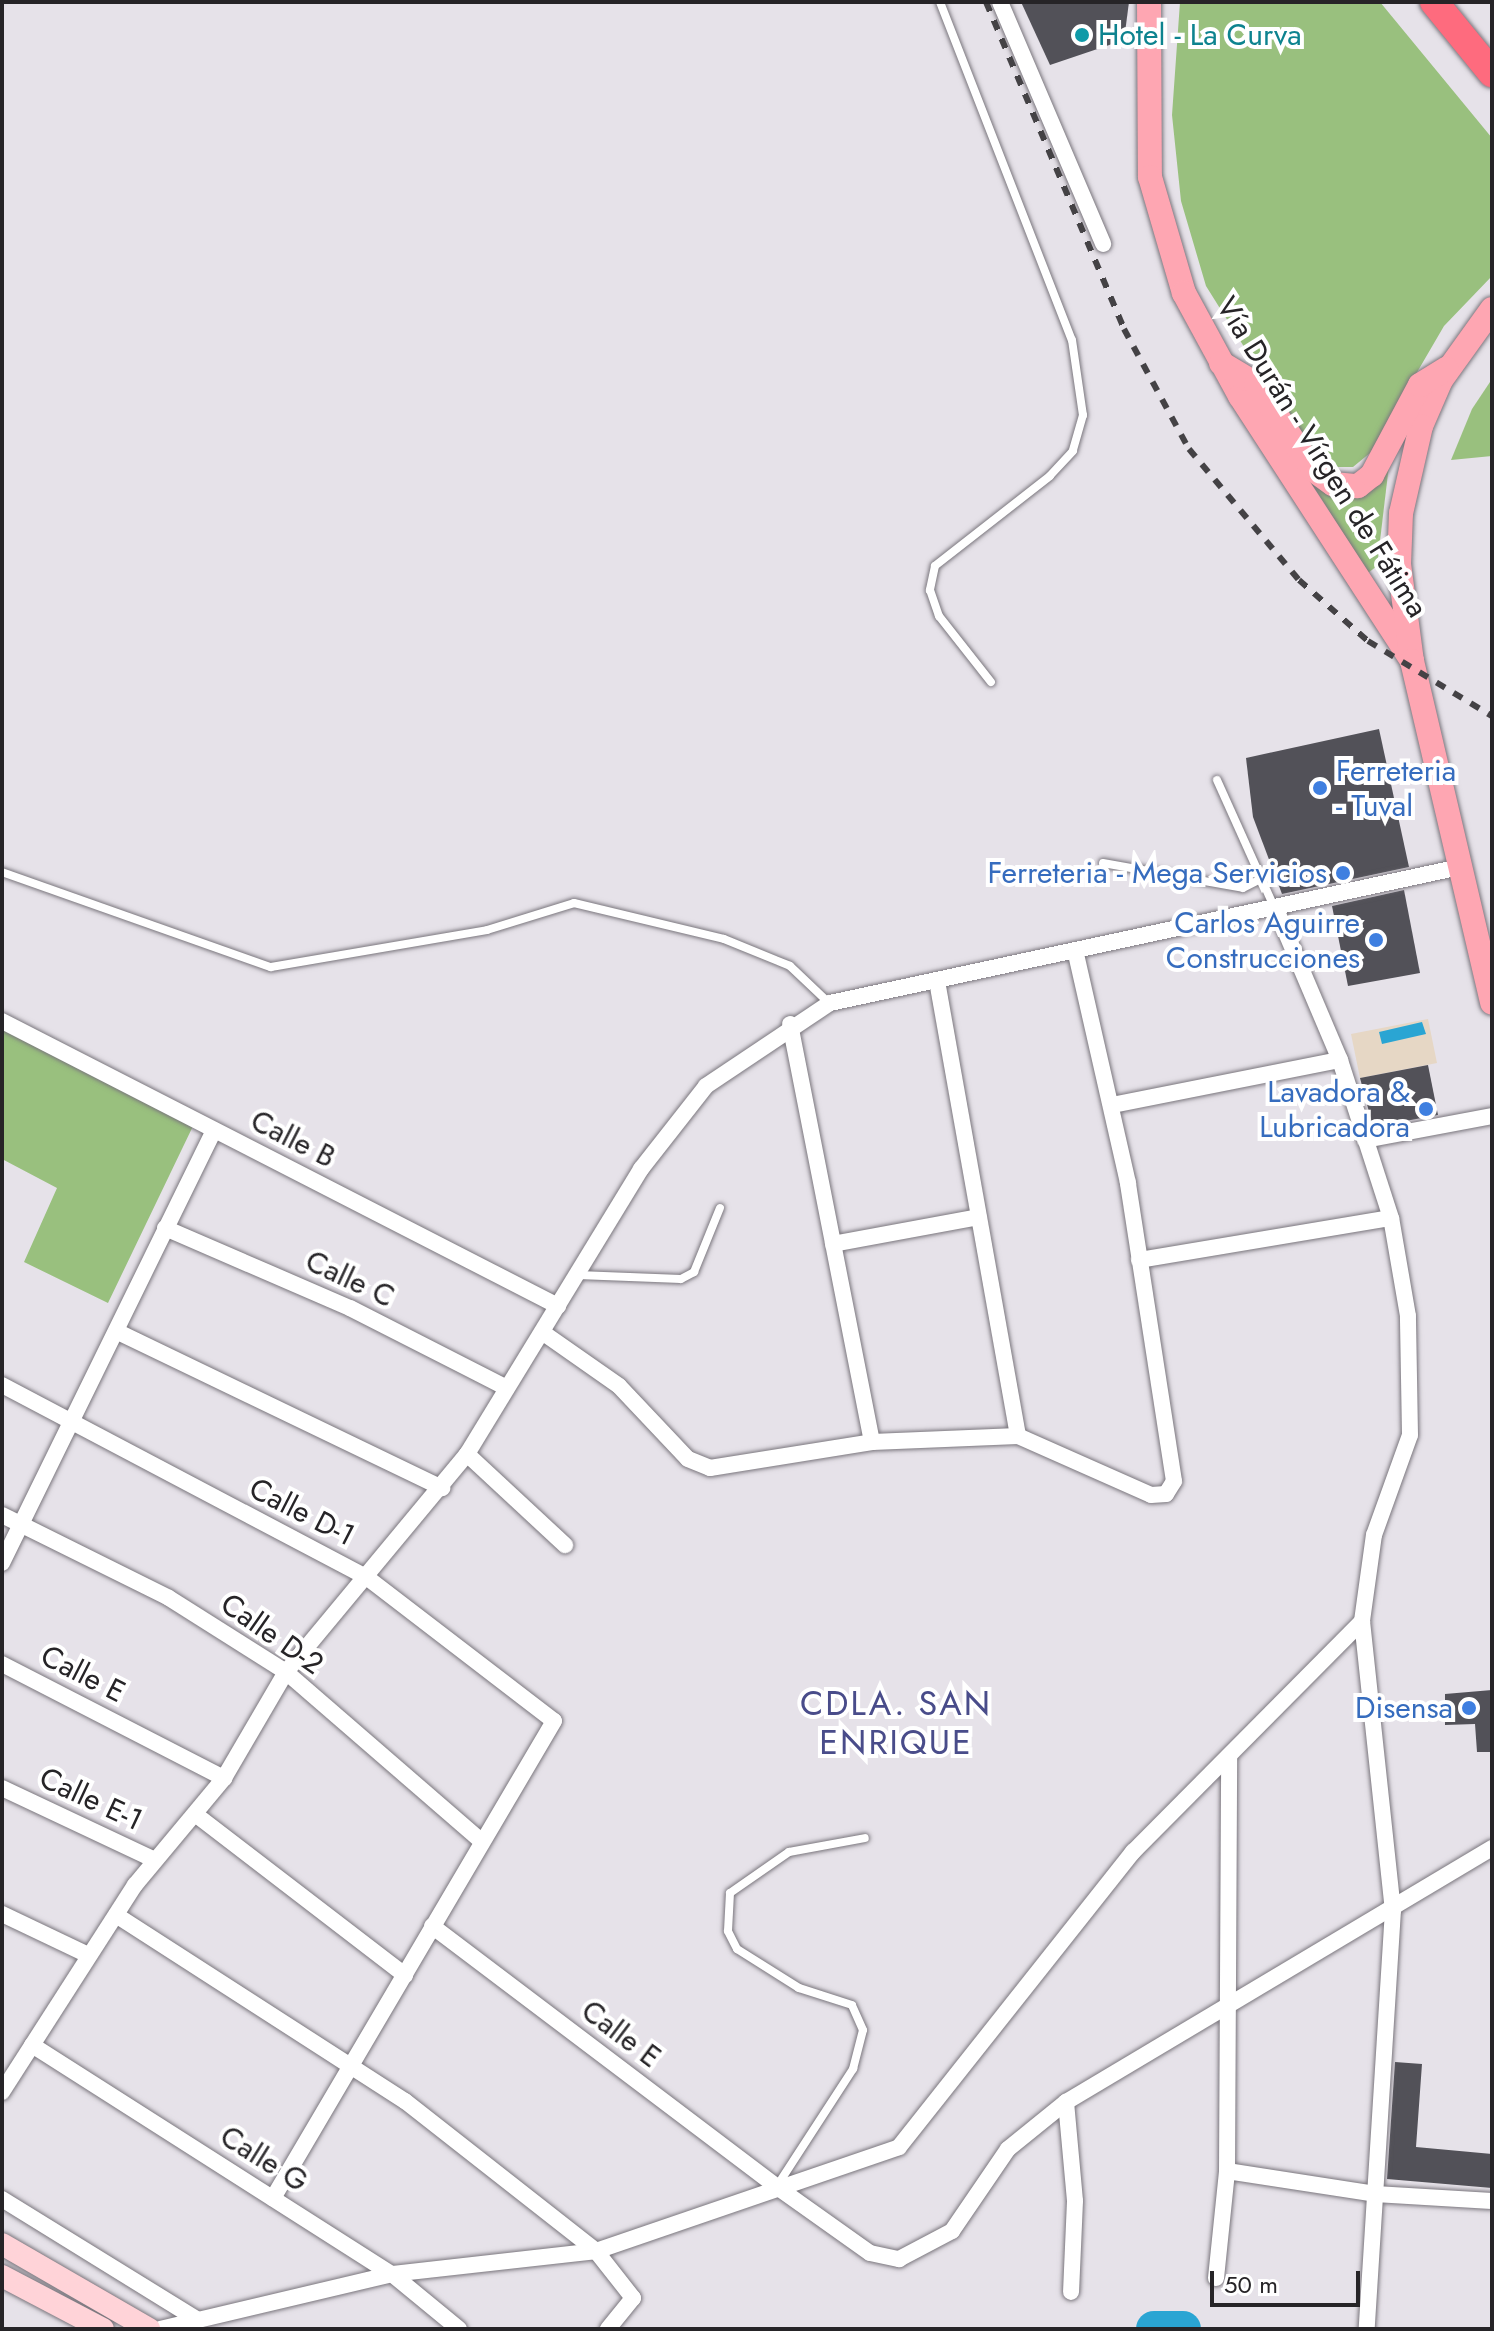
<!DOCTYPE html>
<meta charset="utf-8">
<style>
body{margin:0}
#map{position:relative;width:1494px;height:2331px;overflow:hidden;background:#e6e2e9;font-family:Jost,sans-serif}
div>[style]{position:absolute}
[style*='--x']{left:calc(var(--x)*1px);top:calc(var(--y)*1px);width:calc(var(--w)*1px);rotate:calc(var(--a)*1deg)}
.commercial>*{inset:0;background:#e6d7c5}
.green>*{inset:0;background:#99c07e}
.water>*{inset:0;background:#2aa5d3}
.river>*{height:36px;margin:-18px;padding:0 18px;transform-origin:18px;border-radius:18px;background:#2aa5d3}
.building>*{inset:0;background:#525158}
.roads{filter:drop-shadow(0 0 2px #7a767d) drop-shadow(0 0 2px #7a767d)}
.lane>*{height:8px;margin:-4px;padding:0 4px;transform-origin:4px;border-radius:4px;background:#fff}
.street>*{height:16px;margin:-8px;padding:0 8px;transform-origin:8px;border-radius:8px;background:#fff}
.secondary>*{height:22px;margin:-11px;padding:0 11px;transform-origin:11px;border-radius:11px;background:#ffd3d8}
.primary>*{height:24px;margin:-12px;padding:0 12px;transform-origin:12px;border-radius:12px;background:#fea6b2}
.highway>*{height:28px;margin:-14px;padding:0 14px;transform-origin:14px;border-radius:14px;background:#fe6b7e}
.rail>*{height:6px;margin-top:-3px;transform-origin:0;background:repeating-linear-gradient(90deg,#444245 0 10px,transparent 0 20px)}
.dots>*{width:22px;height:22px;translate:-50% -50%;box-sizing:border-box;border:4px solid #fff;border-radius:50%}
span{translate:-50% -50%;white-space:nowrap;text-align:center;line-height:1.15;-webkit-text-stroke:8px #fff;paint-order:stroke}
.culture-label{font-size:30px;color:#0d838f}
.left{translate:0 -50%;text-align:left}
.street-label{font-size:30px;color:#262427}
.shop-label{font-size:30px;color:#366cbe}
.right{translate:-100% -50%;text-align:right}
.quarter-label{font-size:34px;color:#494c8a;letter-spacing:2px}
.frame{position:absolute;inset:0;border:4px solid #262427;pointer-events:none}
.scale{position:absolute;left:1210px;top:2271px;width:150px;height:36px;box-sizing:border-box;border:4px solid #262427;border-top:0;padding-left:10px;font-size:24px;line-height:28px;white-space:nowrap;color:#262427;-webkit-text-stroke:6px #fff;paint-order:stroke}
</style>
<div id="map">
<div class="commercial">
<div style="clip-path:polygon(1428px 1019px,1437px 1063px,1360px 1078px,1351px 1034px)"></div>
</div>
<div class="green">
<div style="clip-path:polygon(1180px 2px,1380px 2px,1492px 138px,1492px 276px,1444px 326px,1370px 453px,1353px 467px,1329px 467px,1311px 454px,1206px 286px,1181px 201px,1172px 115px)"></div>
<div style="clip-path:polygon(1492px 379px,1492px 456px,1451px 460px,1472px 409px)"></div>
<div style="clip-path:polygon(1389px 465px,1377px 566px,1368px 573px,1312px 484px)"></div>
<div style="clip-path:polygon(4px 1028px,194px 1124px,108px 1303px,24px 1262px,57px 1188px,2px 1159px)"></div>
</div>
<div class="water">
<div style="clip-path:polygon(1422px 1022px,1426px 1034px,1382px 1044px,1379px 1032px)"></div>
</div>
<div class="river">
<div style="--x:1154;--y:2329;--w:29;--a:0"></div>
</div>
<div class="building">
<div style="clip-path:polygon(1021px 2px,1129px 2px,1124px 40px,1050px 65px)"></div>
<div style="clip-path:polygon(1379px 729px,1409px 867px,1282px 894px,1253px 817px,1246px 758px)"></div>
<div style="clip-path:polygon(1404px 890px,1420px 973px,1348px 986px,1332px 906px)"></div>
<div style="clip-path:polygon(1428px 1065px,1438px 1115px,1373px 1127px,1360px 1078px)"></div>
<div style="clip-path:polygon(1492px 1690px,1492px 1752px,1477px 1752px,1475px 1724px,1445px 1725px,1445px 1694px)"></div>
<div style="clip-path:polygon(1395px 2062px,1422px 2064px,1416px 2147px,1492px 2154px,1492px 2188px,1387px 2179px)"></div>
</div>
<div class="roads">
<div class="lane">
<div style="--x:940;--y:2;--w:363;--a:68.7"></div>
<div style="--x:1072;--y:340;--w:76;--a:81.7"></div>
<div style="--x:1083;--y:415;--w:37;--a:106"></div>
<div style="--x:1073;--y:451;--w:34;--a:133"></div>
<div style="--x:1050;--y:476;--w:146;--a:142"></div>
<div style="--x:935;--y:566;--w:25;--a:102"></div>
<div style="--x:930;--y:590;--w:28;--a:71"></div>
<div style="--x:939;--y:616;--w:84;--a:51.8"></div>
<div style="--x:1217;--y:780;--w:141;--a:65.8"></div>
<div style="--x:1103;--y:863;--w:142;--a:10.1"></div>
<div style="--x:1243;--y:888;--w:22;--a:-27"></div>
<div style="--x:2;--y:872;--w:285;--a:19.5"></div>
<div style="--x:271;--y:967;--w:219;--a:-9.7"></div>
<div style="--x:487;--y:930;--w:91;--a:-17.2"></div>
<div style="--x:574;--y:903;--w:154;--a:13.5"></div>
<div style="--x:724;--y:939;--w:71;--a:22.2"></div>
<div style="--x:790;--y:966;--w:54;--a:43.5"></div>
<div style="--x:578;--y:1275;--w:103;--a:2.2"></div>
<div style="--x:681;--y:1279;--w:15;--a:-28"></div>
<div style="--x:694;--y:1272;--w:69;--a:-67.9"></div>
<div style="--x:777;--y:2186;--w:140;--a:-57"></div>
<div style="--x:853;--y:2069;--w:40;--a:-75.6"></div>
<div style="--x:863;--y:2030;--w:27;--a:-114"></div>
<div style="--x:852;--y:2005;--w:56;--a:-162.2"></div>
<div style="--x:799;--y:1988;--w:73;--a:-147.8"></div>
<div style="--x:737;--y:1949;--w:20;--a:-117"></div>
<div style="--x:728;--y:1931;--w:38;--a:-87"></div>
<div style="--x:730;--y:1893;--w:72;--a:-34.8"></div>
<div style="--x:789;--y:1852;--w:77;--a:-10.4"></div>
</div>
<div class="street">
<div style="--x:1000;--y:2;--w:263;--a:66.9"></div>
<div style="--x:937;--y:981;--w:462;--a:79.9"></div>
<div style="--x:2;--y:1021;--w:625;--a:27.14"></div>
<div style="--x:790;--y:1024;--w:426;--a:78.9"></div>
<div style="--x:1112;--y:1105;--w:232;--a:-11.2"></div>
<div style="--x:1365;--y:1140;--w:129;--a:-10.7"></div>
<div style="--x:165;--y:1228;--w:202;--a:23.4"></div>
<div style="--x:350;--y:1308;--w:176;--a:27"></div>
<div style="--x:833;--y:1244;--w:148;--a:-10.5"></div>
<div style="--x:1139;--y:1260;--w:255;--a:-9.5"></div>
<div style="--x:118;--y:1332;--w:360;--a:25.7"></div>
<div style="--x:542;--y:1332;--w:94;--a:35"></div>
<div style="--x:619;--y:1386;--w:100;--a:46.6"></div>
<div style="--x:688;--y:1459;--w:24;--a:22"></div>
<div style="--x:710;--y:1468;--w:164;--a:-9.1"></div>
<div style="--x:872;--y:1442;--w:146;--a:-2.4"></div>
<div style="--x:1018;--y:1436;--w:145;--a:23.9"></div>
<div style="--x:1151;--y:1495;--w:15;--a:-4"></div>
<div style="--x:1166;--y:1494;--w:15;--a:-58"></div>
<div style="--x:1174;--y:1481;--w:302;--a:-98.8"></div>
<div style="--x:1128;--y:1183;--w:235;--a:-102.8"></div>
<div style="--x:2;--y:1385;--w:410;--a:27.8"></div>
<div style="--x:365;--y:1576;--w:238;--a:37.5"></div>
<div style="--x:554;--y:1721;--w:554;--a:120.5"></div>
<div style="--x:467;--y:1454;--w:134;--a:42.9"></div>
<div style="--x:2;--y:1515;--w:186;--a:26.4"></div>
<div style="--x:169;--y:1598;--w:138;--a:32.3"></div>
<div style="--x:286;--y:1672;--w:259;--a:40.9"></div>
<div style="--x:2;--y:1563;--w:482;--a:-63.9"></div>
<div style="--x:1362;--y:1621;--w:291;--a:83.9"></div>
<div style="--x:1393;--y:1910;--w:420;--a:93.6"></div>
<div style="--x:2;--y:1664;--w:250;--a:27.2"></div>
<div style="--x:2;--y:1788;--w:169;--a:25.2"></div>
<div style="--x:195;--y:1814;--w:265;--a:37.5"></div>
<div style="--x:2;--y:1914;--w:95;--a:25.5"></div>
<div style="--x:116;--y:1915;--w:344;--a:32.8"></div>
<div style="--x:405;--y:2101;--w:243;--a:38.1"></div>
<div style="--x:596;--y:2251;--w:60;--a:51.8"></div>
<div style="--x:633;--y:2298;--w:40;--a:129"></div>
<div style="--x:432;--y:1926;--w:433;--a:37.1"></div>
<div style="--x:777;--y:2187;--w:114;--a:35.4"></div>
<div style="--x:870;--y:2253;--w:30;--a:12"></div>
<div style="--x:899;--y:2259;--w:60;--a:-27.8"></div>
<div style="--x:952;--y:2231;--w:99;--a:-55.7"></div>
<div style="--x:1008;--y:2149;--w:75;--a:-39"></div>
<div style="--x:1066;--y:2102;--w:496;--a:-30.8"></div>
<div style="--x:32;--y:2045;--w:427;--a:32.5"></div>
<div style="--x:392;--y:2274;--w:87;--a:39.4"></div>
<div style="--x:2;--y:2092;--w:246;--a:-57.3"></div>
<div style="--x:135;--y:1885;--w:139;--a:-50.2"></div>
<div style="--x:224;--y:1778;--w:123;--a:-59.7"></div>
<div style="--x:286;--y:1672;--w:283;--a:-50.3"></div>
<div style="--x:467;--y:1454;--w:334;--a:-58.6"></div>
<div style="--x:641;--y:1169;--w:105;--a:-51.9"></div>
<div style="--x:706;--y:1086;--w:149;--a:-33.8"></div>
<div style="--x:830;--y:1003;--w:645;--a:-12.18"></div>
<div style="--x:1066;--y:2102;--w:99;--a:84.8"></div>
<div style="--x:1075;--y:2201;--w:91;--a:92.5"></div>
<div style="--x:1227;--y:2171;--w:150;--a:8.8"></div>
<div style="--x:1375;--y:2194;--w:117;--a:3.4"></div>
<div style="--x:2;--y:2199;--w:230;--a:31.7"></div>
<div style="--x:1216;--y:2278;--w:108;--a:-84.1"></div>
<div style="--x:1227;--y:2171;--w:414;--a:-89.7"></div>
<div style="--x:160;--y:2329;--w:238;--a:-13.3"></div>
<div style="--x:392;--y:2274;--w:205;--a:-6.4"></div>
<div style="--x:596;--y:2251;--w:320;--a:-18.9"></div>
<div style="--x:899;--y:2147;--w:377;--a:-51.6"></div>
<div style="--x:1133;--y:1852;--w:325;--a:-45.2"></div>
<div style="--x:1362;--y:1621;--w:87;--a:-82.1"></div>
<div style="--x:1374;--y:1535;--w:106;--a:-70.2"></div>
<div style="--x:1410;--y:1435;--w:119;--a:-91"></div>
<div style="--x:1408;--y:1316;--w:99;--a:-99.8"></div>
<div style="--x:1391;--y:1218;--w:166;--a:-107.9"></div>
<div style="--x:1340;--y:1060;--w:164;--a:-113"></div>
</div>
<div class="secondary">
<div style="--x:2;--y:2244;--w:170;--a:30"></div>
<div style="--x:2;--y:2276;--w:114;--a:27.7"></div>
</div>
<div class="primary">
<div style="--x:1149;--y:2;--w:175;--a:89.7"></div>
<div style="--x:1150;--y:177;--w:121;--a:73.7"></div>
<div style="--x:1184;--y:293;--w:117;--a:61.5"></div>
<div style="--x:1240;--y:396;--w:316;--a:57"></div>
<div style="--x:1492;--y:309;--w:87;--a:125.7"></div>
<div style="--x:1441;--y:380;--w:50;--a:113.5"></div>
<div style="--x:1421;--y:426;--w:89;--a:102.9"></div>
<div style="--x:1401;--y:513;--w:51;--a:92.2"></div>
<div style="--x:1399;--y:564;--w:98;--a:82.4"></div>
<div style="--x:1412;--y:661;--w:351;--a:76.8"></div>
<div style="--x:1221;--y:363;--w:41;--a:31"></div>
<div style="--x:1256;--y:384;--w:102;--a:56.6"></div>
<div style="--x:1312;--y:469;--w:26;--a:36"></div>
<div style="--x:1333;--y:484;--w:25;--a:5"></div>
<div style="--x:1358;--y:486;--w:18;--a:-38"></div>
<div style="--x:1372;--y:475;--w:102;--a:-61.9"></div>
<div style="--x:1420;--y:385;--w:31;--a:-32"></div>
</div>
<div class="highway">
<div style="--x:1434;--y:2;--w:92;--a:50.8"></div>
</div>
</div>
<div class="rail">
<div style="--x:986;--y:2;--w:355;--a:67.1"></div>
<div style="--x:1124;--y:329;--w:136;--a:61.6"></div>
<div style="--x:1189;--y:449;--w:171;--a:50"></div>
<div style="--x:1299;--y:580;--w:92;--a:41.5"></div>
<div style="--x:1368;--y:641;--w:145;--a:31.2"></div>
</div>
<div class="dots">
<div style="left:1082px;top:35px;background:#0f9aa8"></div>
<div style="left:1320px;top:788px;background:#3f7fe0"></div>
<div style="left:1343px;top:873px;background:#3f7fe0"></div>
<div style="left:1376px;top:940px;background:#3f7fe0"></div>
<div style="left:1426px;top:1109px;background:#3f7fe0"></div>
<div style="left:1469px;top:1708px;background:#3f7fe0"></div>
</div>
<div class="culture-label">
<span class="left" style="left:1098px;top:35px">Hotel - La Curva</span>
</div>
<div class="street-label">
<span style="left:1322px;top:457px;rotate:58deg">Vía Durán - Vírgen de Fátima</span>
<span style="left:293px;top:1139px;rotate:27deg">Calle B</span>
<span style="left:350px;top:1279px;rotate:25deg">Calle C</span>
<span style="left:302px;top:1512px;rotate:27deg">Calle D-1</span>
<span style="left:272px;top:1634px;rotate:35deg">Calle D-2</span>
<span style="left:83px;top:1674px;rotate:27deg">Calle E</span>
<span style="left:91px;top:1799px;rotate:25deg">Calle E-1</span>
<span style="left:621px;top:2034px;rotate:37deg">Calle E</span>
<span style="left:264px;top:2159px;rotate:32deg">Calle G</span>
</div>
<div class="shop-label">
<span class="left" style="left:1336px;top:788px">Ferreteria<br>- Tuval</span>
<span class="right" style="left:1327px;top:873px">Ferreteria - Mega Servicios</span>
<span class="right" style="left:1360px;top:940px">Carlos Aguirre<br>Construcciones</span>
<span class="right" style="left:1410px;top:1109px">Lavadora &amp;<br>Lubricadora</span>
<span class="right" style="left:1453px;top:1708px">Disensa</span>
</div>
<div class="quarter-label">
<span style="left:896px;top:1723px">CDLA. SAN<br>ENRIQUE</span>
</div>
<div class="frame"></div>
<div class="scale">50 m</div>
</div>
